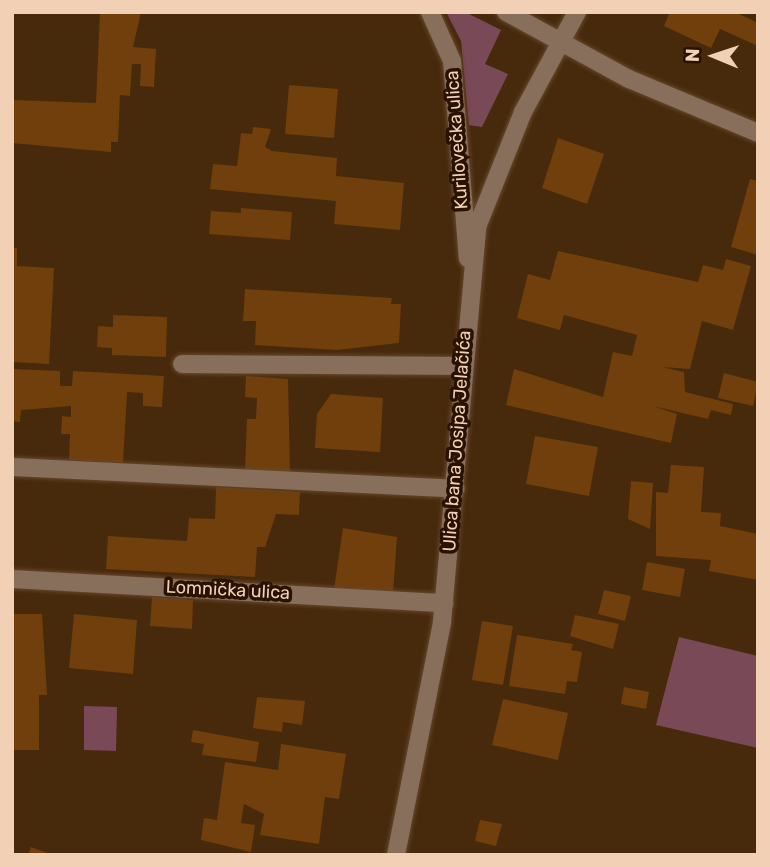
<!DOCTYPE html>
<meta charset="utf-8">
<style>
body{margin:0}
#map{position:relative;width:770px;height:867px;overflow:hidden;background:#47290c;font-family:Rubik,sans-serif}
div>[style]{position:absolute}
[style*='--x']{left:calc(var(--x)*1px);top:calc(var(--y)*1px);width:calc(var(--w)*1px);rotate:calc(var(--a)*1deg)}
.green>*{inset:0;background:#7a4958}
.building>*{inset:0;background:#713f0c}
.roads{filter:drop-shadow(0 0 2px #66472b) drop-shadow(0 0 2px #66472b)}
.minor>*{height:18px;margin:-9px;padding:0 9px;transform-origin:9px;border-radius:9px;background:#876f5c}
span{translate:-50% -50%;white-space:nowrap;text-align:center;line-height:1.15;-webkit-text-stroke:7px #291200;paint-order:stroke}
.street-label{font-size:18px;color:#f1d0b6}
.frame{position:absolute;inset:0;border:14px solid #f1d0b6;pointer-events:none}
.north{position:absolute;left:679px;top:21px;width:70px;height:70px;-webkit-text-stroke:5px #291200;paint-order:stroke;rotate:272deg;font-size:19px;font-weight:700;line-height:28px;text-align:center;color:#f1d0b6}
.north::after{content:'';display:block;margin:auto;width:24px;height:32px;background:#f1d0b6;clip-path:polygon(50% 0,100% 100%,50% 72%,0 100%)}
</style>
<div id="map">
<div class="green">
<div style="clip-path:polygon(446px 12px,465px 12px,501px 30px,485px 64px,508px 74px,482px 127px,469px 125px,461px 41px)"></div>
<div style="clip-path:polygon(679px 637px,758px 656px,758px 748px,656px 725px)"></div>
<div style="clip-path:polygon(84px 706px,117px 707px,116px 751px,84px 750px)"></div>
</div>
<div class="building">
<div style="clip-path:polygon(100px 12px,141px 12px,133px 47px,156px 49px,154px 87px,140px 86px,141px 64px,132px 64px,130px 96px,120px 95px,118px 142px,111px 142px,111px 152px,12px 143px,12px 100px,96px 103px)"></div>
<div style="clip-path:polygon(670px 12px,735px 12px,758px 23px,758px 46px,720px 29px,711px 48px,664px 26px)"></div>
<div style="clip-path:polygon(289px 85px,338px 89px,334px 138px,285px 134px)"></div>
<div style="clip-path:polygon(253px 127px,271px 129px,265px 147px,272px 151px,337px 158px,336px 176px,404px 183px,400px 230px,334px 224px,336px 201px,210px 189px,213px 164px,237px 166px,241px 133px,252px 134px)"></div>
<div style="clip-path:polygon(558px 138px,604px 154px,587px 204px,542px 188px)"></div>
<div style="clip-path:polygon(750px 179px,758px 181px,758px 255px,731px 247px)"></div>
<div style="clip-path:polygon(241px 208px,292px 212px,290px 240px,209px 234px,211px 211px,241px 213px)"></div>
<div style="clip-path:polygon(12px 248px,17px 248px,17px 266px,54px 268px,49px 364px,12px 362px)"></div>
<div style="clip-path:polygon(558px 251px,698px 282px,703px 265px,723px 270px,726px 259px,751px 266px,733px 330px,702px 321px,690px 369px,662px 367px,684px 372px,685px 392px,733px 404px,731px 415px,711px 410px,708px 419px,653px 406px,677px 414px,671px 443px,506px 405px,514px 369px,603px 397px,613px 352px,632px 356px,637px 335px,564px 315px,560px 330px,517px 318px,528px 274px,550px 280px)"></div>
<div style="clip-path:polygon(245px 289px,392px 298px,391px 304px,401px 304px,399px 343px,337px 350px,255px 345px,256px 321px,243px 321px)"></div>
<div style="clip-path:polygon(113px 315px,167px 317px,166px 357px,112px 355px,112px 348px,97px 347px,98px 326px,113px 327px)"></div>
<div style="clip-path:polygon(12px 369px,60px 371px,60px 386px,72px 386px,73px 371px,164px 376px,162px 407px,143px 406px,143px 393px,127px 392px,123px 463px,69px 460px,70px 434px,61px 434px,62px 416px,71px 417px,71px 406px,21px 410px,20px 422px,12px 421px)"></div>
<div style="clip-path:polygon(724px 373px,758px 382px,753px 406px,718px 398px)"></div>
<div style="clip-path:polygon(246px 376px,288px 379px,290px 472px,245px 470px,247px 419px,256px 419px,257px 398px,245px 397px)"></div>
<div style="clip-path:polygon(331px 394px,383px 398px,380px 452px,315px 448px,317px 414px)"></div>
<div style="clip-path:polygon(535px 436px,598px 447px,589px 496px,526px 484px)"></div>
<div style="clip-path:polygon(671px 465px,704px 467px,701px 512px,721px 513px,720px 526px,758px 534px,758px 580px,709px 571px,711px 560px,656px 556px,656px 492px,668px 493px)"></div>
<div style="clip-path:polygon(631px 481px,653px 483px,650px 529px,628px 519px)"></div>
<div style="clip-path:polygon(216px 487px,300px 492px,299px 515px,276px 514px,265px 547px,257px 547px,255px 577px,106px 569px,108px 536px,187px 541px,189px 518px,215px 519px)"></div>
<div style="clip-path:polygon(343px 528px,397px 537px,393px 593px,334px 589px)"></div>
<div style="clip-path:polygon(647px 562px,685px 569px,680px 597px,642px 590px)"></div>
<div style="clip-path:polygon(604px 590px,631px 596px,625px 621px,598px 614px)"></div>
<div style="clip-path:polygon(152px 597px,193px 600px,192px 629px,150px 626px)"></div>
<div style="clip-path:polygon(12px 614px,42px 614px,47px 695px,39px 695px,39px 750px,12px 750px)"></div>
<div style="clip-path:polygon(74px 614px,137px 620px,133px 674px,69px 668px)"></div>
<div style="clip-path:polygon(575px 615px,619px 624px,613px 649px,570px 636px)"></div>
<div style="clip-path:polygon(482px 621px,513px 626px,503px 685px,472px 680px)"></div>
<div style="clip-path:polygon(517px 635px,573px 644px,571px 650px,582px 652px,577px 682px,567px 681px,565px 694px,509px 686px)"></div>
<div style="clip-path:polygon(624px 687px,649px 692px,646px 709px,621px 704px)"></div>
<div style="clip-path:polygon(257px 697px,305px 701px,302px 725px,283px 722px,282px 732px,253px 728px)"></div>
<div style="clip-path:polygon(503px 699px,568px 713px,558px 760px,492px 745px)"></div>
<div style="clip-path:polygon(193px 730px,259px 742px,256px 762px,202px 755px,204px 744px,191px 742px)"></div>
<div style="clip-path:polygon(281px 744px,346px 754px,339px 799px,325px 797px,319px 844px,260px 835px,264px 814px,244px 804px,241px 823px,255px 825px,251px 852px,201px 840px,204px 818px,217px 820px,225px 762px,278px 770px)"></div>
<div style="clip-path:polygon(480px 820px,502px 824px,496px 846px,475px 841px)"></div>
<div style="clip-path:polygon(31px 847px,50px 854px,50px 855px,28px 855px)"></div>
</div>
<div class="roads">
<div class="minor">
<div style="--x:430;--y:12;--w:54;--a:65.8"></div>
<div style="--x:452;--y:61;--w:198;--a:85.4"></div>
<div style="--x:506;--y:12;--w:140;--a:28.6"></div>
<div style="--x:629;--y:79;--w:140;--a:22.7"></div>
<div style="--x:182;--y:364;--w:282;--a:0.4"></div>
<div style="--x:12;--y:467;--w:444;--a:2.8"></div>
<div style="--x:12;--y:579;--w:433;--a:3.2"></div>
<div style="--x:396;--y:855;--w:237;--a:-78.8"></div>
<div style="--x:442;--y:622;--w:397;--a:-84.9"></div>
<div style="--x:477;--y:227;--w:124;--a:-68.2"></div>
<div style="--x:523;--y:112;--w:114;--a:-61.6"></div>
</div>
</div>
<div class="street-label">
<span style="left:457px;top:140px;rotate:-94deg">Kurilovečka ulica</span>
<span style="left:457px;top:441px;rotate:-86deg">Ulica bana Josipa Jelačića</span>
<span style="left:228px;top:590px;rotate:3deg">Lomnička ulica</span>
</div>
<div class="frame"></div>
<div class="north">N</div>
</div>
